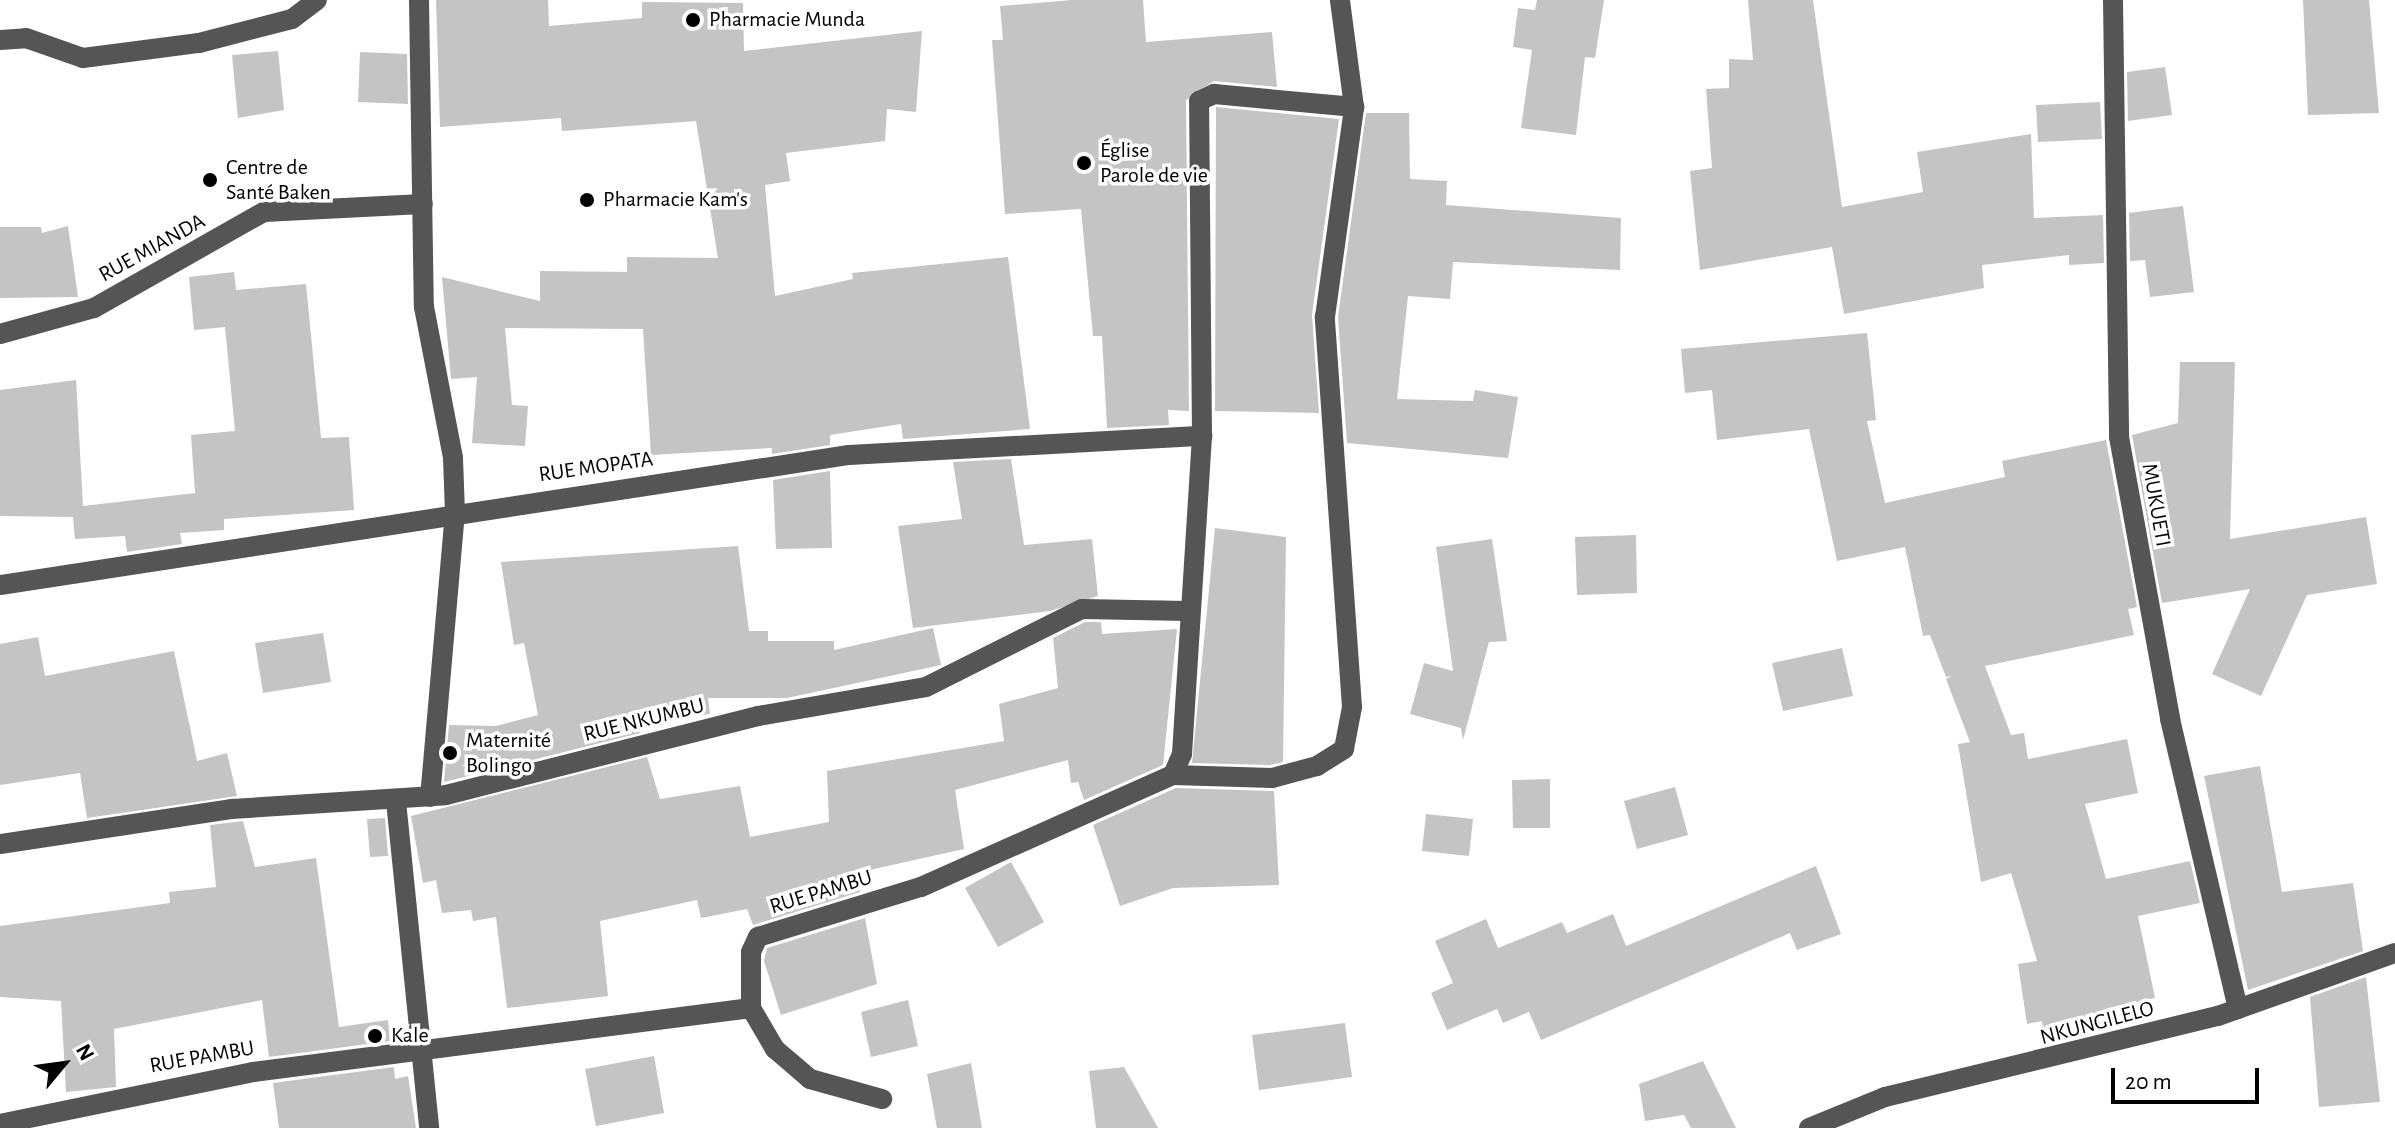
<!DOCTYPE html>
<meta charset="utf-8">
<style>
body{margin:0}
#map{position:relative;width:2395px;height:1128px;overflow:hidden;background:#fff;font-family:"Alegreya Sans",sans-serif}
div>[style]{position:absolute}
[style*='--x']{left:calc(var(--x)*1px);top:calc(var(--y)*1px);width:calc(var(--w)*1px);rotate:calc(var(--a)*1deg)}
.building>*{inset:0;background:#c4c4c4}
.minor>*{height:20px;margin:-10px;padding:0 10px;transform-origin:10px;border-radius:10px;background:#555}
.dots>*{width:22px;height:22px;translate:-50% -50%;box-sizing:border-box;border:4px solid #fff;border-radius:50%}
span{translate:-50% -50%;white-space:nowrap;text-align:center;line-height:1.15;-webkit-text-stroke:7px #fff;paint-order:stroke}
.poi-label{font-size:22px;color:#000}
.left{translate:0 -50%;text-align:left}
.street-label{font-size:22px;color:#000}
.north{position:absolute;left:24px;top:1024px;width:80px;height:80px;-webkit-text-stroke:6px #fff;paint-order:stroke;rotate:61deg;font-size:22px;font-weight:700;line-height:32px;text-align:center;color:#000}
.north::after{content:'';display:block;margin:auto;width:28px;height:36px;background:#000;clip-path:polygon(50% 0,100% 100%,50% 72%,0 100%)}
.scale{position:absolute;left:2111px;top:1068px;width:148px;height:36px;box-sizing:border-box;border:4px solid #000;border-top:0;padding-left:10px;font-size:24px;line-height:28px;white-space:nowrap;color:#000;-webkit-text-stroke:6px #fff;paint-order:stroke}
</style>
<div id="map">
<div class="building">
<div style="clip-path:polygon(436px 0,548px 0,549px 26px,642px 18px,642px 2px,743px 3px,744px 51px,922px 31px,916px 112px,887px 109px,885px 141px,786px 153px,790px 181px,765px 185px,775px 296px,853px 279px,852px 273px,1008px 257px,1030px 429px,903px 439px,901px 424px,830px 435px,830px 445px,772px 454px,772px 448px,651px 455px,643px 329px,505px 328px,512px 405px,528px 406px,525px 446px,472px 443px,477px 377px,451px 379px,442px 277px,540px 301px,540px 271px,627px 272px,627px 257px,718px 258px,696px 121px,562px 131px,561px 118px,440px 127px)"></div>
<div style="clip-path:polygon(1072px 0,1143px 0,1146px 42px,1272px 32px,1277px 87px,1214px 81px,1186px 100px,1189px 411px,1168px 410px,1169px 425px,1107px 428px,1102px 336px,1093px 336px,1081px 209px,1005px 214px,992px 40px,1003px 40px,1000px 6px)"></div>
<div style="clip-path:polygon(1537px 0,1604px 0,1595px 58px,1585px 57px,1576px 135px,1521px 128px,1532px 50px,1513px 47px,1518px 8px,1535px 10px)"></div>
<div style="clip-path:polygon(1748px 0,1813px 0,1842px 207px,1923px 192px,1917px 152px,2031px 134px,2034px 218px,2103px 215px,2104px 263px,2069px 265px,2069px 255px,1982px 265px,1984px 288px,1844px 314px,1832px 247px,1700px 270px,1690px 171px,1712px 168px,1706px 89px,1729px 88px,1729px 59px,1753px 60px)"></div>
<div style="clip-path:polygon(2303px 0,2369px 0,2379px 113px,2308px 115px)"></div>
<div style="clip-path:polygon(278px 51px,284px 110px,238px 118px,232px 55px)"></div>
<div style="clip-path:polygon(360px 52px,407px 54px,408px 104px,358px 102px)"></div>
<div style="clip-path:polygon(2165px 67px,2172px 115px,2128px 121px,2127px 72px)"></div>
<div style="clip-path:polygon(2100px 102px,2102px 139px,2038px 142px,2036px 105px)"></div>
<div style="clip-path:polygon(1216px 107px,1339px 119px,1312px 315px,1319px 413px,1215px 411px)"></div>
<div style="clip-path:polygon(1366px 113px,1409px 113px,1410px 179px,1447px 181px,1446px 205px,1621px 218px,1620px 270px,1453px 262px,1450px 299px,1408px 296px,1397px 399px,1473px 401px,1475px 390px,1518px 397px,1508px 458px,1347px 443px,1338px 317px)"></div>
<div style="clip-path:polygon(2183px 206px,2194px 292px,2150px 297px,2145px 260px,2130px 261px,2129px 213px)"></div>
<div style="clip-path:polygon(68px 226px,78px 297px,0 298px,0 227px,41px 227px,42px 233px)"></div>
<div style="clip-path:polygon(234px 272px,236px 290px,306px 284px,321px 438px,349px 437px,354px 510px,224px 519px,224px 530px,180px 533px,182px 544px,127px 552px,125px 536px,75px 539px,73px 517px,0 516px,0 390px,76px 380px,83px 506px,195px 493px,191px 435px,235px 431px,225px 327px,194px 330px,189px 277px)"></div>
<div style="clip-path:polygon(1867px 333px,1876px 420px,1867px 421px,1885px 503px,2005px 477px,2002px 461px,2106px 440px,2137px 607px,2128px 609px,2134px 635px,1985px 666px,2011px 735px,2024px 733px,2028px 759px,2127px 739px,2138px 793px,2085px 804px,2106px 879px,2190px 861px,2200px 903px,2138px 916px,2155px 998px,2109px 1008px,2112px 1028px,2045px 1045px,2042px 1021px,2027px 1024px,2018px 964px,2037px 961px,2011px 873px,1981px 882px,1958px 744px,1970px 742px,1946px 679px,1952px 676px,1946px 677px,1930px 635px,1923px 636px,1905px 547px,1837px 561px,1809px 429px,1717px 440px,1712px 390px,1685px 393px,1681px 349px)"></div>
<div style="clip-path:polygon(2180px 362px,2235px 362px,2230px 539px,2366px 517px,2377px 584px,2307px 595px,2261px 696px,2212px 674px,2250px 589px,2162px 603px,2132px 435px,2178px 423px)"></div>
<div style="clip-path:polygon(1011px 459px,1024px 545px,1092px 539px,1098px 596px,1050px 611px,913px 628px,898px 526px,962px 519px,953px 462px)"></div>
<div style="clip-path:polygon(830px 471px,832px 548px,776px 549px,773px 480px)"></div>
<div style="clip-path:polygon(1215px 528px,1286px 537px,1283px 762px,1270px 765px,1192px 763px)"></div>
<div style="clip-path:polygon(1636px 535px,1637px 593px,1577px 595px,1575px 537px)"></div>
<div style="clip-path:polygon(1492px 539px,1507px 641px,1489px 642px,1463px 740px,1461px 728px,1410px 714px,1424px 663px,1453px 671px,1436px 547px)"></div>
<div style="clip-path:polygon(738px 546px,749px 631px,768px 631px,768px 641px,834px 641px,834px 650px,933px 628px,941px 665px,787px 698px,708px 698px,710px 714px,636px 721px,640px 733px,444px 782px,449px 725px,496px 726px,538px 715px,524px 643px,514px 645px,501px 562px)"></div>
<div style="clip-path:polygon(1085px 622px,1101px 622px,1102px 634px,1177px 629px,1163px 765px,1084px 800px,1078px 782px,1071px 783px,1068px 760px,955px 790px,964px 849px,856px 873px,860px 892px,753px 925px,747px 909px,701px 918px,697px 900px,600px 921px,608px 996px,507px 1008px,496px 917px,473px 921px,471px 910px,442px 913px,436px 880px,423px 883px,411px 816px,647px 757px,660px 799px,740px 786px,750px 837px,829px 822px,827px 771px,1004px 741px,999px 704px,1058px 688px,1053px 638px)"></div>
<div style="clip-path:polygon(323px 633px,331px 682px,263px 693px,255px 643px)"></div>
<div style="clip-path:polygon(38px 637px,45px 676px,174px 651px,197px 761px,227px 753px,237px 796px,87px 818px,80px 773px,0 785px,0 644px)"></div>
<div style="clip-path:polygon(1842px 648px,1853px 696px,1783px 711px,1772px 663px)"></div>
<div style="clip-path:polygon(2260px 766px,2282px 892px,2353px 883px,2363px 951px,2248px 990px,2204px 776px)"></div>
<div style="clip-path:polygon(1550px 779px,1550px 828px,1513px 828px,1512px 780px)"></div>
<div style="clip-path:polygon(1675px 787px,1688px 835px,1637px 849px,1624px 801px)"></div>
<div style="clip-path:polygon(1176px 788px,1274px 791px,1279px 885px,1173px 888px,1120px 906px,1093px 825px)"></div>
<div style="clip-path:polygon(1426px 814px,1473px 819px,1469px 856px,1422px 851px)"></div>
<div style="clip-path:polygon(385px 818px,388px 856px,370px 857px,367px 819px)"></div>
<div style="clip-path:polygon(243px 821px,255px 867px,316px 858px,339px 1027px,388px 1020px,390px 1041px,269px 1057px,262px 1000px,114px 1029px,116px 1087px,66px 1092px,61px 1001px,0 997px,0 926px,170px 903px,169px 892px,216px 887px,210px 825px)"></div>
<div style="clip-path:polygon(1011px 862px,1044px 922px,998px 947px,965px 888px)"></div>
<div style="clip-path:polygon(1816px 866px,1841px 934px,1797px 950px,1790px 933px,1541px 1040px,1529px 1012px,1503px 1023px,1497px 1009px,1447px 1030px,1431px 993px,1453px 983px,1435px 941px,1486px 919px,1498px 948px,1562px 922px,1567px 933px,1613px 914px,1626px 946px)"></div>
<div style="clip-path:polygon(865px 918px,877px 984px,781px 1015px,764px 961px,767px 948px)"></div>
<div style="clip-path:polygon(2366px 977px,2380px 1102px,2319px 1107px,2310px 997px)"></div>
<div style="clip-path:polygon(908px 1000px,918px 1046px,871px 1057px,861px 1012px)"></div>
<div style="clip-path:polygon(1345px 1023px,1352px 1077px,1259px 1090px,1252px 1035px)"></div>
<div style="clip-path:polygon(654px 1056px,664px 1113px,596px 1126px,585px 1069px)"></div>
<div style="clip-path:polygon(1703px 1061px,1736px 1128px,1691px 1128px,1684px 1115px,1645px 1121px,1639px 1084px)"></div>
<div style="clip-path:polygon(971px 1063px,982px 1128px,937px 1128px,927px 1074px)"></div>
<div style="clip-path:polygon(394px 1067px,395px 1079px,408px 1076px,416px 1128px,279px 1128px,273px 1083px)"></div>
<div style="clip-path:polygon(1124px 1067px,1158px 1128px,1096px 1128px,1089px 1071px)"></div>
</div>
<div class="minor">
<div style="--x:419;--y:0;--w:307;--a:89.1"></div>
<div style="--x:424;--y:307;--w:154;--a:79.1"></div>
<div style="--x:453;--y:458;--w:54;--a:87.9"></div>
<div style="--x:455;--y:512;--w:286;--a:95"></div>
<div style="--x:2113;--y:0;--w:437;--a:89.2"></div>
<div style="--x:2119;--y:437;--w:287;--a:79.7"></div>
<div style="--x:2170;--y:719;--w:298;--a:76.8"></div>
<div style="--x:0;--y:40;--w:26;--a:-4"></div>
<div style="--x:26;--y:38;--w:60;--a:19.3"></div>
<div style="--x:83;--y:58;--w:117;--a:-7.4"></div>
<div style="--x:199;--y:43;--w:96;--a:-14.5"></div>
<div style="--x:292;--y:19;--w:31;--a:-37"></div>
<div style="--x:0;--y:334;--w:98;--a:-15.5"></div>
<div style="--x:94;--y:308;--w:195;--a:-29.5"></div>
<div style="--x:264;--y:212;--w:159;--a:-2.9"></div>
<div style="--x:0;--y:585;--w:859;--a:-8.71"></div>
<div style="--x:849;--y:455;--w:354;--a:-3.1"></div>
<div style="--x:1173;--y:775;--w:99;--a:1.7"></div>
<div style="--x:1272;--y:778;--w:47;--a:-14.9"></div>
<div style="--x:1317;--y:766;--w:32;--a:-32"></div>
<div style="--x:1344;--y:749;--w:43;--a:-79.2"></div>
<div style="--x:1352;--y:707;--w:391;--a:-94"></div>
<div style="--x:1325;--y:317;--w:212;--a:-82.1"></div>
<div style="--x:1354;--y:107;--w:108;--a:-97.5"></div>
<div style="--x:396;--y:801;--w:329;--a:84.2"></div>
<div style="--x:0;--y:844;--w:235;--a:-8.6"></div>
<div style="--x:232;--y:809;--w:214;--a:-3.7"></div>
<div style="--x:446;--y:795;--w:322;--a:-14.2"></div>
<div style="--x:758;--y:716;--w:170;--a:-9.8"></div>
<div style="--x:926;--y:687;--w:174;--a:-26.6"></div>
<div style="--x:1082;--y:609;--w:106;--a:1.1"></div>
<div style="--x:751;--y:1008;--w:48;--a:59.7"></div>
<div style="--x:775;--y:1049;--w:46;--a:40.6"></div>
<div style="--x:810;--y:1079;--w:75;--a:15.5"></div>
<div style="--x:0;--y:1124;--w:258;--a:-11.6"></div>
<div style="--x:253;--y:1072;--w:502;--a:-7.32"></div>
<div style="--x:751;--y:1008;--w:56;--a:-90"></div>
<div style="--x:751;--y:952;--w:17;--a:-65"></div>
<div style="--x:758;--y:937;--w:170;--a:-17.1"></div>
<div style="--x:921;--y:887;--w:276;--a:-24"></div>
<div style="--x:1173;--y:775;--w:23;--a:-67"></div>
<div style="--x:1182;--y:754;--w:319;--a:-86.4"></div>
<div style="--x:1202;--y:436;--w:335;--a:-90.5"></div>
<div style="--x:1199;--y:101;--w:17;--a:-25"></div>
<div style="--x:1214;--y:94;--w:141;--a:5.3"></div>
<div style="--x:1809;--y:1128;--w:82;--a:-22.2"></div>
<div style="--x:1885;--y:1097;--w:343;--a:-13.7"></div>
<div style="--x:2218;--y:1016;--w:188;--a:-19.6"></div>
</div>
<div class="dots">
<div style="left:693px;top:20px;background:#000"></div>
<div style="left:1084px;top:163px;background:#000"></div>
<div style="left:210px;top:180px;background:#000"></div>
<div style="left:587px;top:200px;background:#000"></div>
<div style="left:450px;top:753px;background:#000"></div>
<div style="left:375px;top:1036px;background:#000"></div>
</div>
<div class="poi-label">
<span class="left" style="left:709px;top:20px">Pharmacie Munda</span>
<span class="left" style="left:1100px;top:163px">Église<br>Parole de vie</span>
<span class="left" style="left:226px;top:180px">Centre de<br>Santé Baken</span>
<span class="left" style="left:603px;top:200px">Pharmacie Kam's</span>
<span class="left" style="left:466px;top:753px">Maternité<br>Bolingo</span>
<span class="left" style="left:391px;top:1036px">Kale</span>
</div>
<div class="street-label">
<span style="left:152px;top:248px;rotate:-29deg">RUE MIANDA</span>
<span style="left:596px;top:467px;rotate:-8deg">RUE MOPATA</span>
<span style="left:2156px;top:505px;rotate:80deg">MUKUETI</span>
<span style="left:644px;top:720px;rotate:-14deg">RUE NKUMBU</span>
<span style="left:821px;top:892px;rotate:-17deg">RUE PAMBU</span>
<span style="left:2097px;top:1023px;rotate:-15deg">NKUNGILELO</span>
<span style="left:202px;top:1057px;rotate:-10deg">RUE PAMBU</span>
</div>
<div class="north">N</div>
<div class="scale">20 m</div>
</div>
